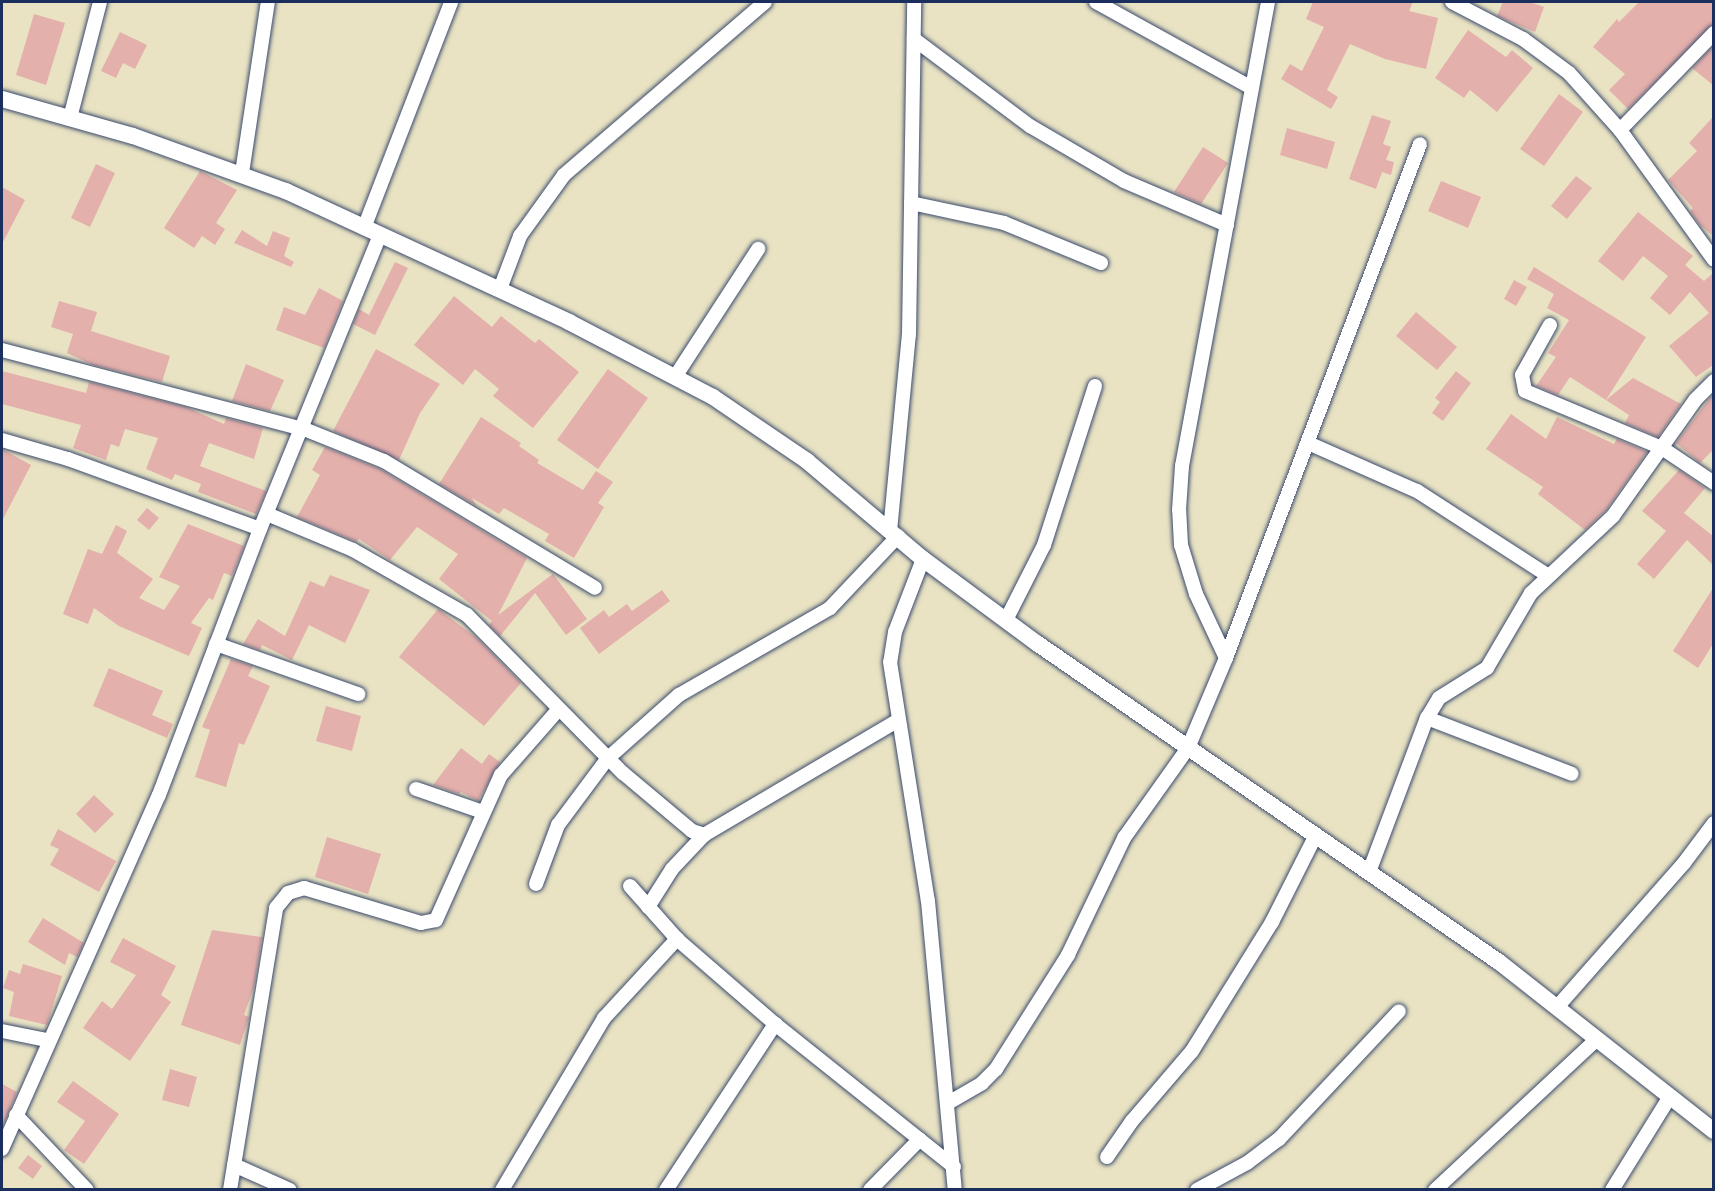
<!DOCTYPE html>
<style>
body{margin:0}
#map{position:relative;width:1715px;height:1191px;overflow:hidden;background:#e9e3c3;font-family:"IM FELL French Canon",serif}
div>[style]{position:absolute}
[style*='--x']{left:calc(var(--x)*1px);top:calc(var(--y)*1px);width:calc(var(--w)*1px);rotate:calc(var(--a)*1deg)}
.building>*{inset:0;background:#e4b0ac}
.roads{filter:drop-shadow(0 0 2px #3a4a6d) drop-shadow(0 0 2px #3a4a6d)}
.minor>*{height:14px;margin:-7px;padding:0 7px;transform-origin:7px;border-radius:7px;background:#fff}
.tertiary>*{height:16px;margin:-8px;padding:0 8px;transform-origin:8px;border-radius:8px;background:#fff}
span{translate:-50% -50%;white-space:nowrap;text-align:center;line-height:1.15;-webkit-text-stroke:4.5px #f7f3e8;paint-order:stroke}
.frame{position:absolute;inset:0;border:3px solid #1b2f5e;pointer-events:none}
</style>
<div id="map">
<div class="building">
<div style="clip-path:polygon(1313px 2px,1413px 2px,1409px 11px,1438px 18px,1426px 69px,1385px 59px,1350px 44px,1327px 90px,1338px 97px,1331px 109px,1281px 79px,1290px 64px,1302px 71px,1324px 27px,1306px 19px)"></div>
<div style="clip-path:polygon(1503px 2px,1530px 2px,1544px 7px,1535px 32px,1497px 16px)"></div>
<div style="clip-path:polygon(1639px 2px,1713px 2px,1713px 24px,1628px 109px,1609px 90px,1625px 74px,1593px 47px,1617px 19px,1619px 22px)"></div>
<div style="clip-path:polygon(34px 14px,65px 23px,46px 85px,16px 75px)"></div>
<div style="clip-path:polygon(1468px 30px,1506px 57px,1512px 50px,1533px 68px,1497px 112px,1470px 90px,1464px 98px,1435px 78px)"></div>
<div style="clip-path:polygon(120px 32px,147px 45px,135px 69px,123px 63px,116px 78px,101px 71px)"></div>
<div style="clip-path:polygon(1713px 46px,1713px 85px,1692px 68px)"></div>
<div style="clip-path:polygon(1559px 94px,1583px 112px,1544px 166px,1520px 149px)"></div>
<div style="clip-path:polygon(1372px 115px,1391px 121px,1383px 144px,1391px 147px,1386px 160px,1394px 162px,1391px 175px,1382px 172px,1376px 189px,1349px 179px)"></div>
<div style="clip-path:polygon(1713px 117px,1713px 236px,1699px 224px,1690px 211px,1693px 208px,1668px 180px,1697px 151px,1689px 143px)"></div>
<div style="clip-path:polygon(1287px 128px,1335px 142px,1327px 169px,1280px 155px)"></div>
<div style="clip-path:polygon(1203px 147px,1228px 163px,1201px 204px,1174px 192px)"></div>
<div style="clip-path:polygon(96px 164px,115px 173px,90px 227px,71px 218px)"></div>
<div style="clip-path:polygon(200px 171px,237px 190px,216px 223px,225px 229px,215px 245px,202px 236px,194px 248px,164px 228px)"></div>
<div style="clip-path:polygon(1576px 176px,1592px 188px,1567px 219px,1551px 206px)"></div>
<div style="clip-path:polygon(1441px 181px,1481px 197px,1468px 228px,1428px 211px)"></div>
<div style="clip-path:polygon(2px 187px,25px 200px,2px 244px)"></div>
<div style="clip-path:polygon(1638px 212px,1693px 256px,1685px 265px,1704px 281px,1713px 273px,1713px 365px,1696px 377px,1669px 346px,1709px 313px,1690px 292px,1670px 315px,1650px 298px,1668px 276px,1643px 256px,1623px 281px,1598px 261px)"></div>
<div style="clip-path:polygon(242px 230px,267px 246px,273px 231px,290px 238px,284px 256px,294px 262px,291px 267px,234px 243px)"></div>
<div style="clip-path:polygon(395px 262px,408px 268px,375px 335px,353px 324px,359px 309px,369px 315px)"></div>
<div style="clip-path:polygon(1534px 267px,1646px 337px,1606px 400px,1570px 377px,1558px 395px,1536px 386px,1556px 357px,1548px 353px,1569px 320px,1547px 308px,1554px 294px,1527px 279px)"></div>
<div style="clip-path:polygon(1514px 280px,1527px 287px,1516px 306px,1504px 299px)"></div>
<div style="clip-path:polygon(319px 288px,343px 301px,324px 348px,276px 330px,284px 307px,305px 315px)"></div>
<div style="clip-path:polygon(454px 296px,492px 327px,501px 316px,535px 343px,539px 339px,579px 372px,533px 428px,493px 396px,499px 389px,475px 369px,463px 385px,414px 345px)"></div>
<div style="clip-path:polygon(59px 301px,97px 312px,91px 331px,170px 356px,162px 382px,93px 365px,67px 353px,73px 334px,51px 327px)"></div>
<div style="clip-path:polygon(1416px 312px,1457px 347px,1437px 370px,1396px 336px)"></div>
<div style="clip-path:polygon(376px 349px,440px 384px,420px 413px,399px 460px,333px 431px)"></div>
<div style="clip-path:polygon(246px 364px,284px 380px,270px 411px,232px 401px)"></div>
<div style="clip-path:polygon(608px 369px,648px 398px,598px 469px,557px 440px)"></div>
<div style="clip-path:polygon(2px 371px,86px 393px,89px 382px,186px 407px,224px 424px,226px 418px,263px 428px,254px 459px,209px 443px,200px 466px,266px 491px,256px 514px,198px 492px,201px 484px,175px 474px,172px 480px,146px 469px,158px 438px,125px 429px,119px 447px,111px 444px,106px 460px,73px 448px,81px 425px,2px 404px)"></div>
<div style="clip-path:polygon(1456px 371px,1471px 383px,1443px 421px,1432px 413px,1440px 402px,1435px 398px)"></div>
<div style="clip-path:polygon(1633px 378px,1681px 404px,1658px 437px,1625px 423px,1629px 415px,1606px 400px)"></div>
<div style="clip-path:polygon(1713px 394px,1713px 450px,1700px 463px,1676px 443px)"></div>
<div style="clip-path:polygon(1511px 414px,1546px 439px,1557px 417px,1614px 444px,1617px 439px,1647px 452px,1606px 510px,1585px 530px,1538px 494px,1543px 487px,1486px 449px)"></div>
<div style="clip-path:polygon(481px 417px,521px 443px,519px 446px,539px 460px,537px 463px,583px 490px,596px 471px,613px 482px,598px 503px,604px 507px,574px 558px,545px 541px,549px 534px,504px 508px,499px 514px,472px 498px,477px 506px,439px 484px)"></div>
<div style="clip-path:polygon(325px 447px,380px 469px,527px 558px,498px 615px,553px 574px,587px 619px,566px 635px,535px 593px,500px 636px,489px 625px,492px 621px,439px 579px,458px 554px,417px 527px,390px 560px,359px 539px,357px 542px,297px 517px,320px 475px,312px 470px)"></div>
<div style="clip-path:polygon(2px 449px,31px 465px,2px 521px)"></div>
<div style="clip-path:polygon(1679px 470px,1705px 488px,1684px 513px,1713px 536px,1713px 565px,1687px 540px,1654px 579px,1637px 564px,1666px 531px,1642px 511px)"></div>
<div style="clip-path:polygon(147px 508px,159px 518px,149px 530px,137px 520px)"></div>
<div style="clip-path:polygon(188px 524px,244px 546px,232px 576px,224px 573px,213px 600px,209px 598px,191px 623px,202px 628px,189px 656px,119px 626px,94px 608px,88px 624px,63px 614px,88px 549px,102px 554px,116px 525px,127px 531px,117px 553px,153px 579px,139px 598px,164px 610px,180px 586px,159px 577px)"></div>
<div style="clip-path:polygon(330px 575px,370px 590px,345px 643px,309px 625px,292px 660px,262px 645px,260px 650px,243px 644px,258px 619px,285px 636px,310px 581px,324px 587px)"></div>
<div style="clip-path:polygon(1713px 588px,1713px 644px,1698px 668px,1673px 651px)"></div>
<div style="clip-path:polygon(662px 590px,670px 601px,599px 654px,580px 628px,604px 610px,609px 617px,627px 604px,632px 611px)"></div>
<div style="clip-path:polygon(438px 609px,477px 638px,521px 683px,484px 726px,399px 657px)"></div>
<div style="clip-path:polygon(231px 659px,253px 666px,248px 676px,270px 686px,244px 745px,239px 743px,226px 787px,195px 777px,210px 730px,202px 727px)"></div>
<div style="clip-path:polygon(109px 668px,163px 691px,152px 715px,173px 724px,167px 738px,93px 706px)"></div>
<div style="clip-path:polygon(326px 706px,361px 716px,352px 751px,316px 741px)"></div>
<div style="clip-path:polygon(461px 748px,482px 764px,489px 754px,500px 762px,478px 801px,461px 792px,459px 794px,433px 785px)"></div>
<div style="clip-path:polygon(94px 795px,114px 814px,95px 833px,76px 814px)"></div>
<div style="clip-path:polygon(58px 829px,116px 861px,99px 892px,50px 865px,59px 849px,50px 845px)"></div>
<div style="clip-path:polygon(327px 837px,381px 854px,368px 894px,315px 877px)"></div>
<div style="clip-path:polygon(43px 918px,84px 943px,77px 957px,69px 953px,65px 965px,28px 942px)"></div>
<div style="clip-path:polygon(212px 930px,262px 937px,254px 987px,244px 1015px,249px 1017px,240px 1045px,181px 1025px)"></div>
<div style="clip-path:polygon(123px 938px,176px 966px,161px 995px,171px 1002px,130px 1061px,83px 1028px,102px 1001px,112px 1009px,136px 975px,110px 962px)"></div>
<div style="clip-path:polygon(23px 964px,62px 976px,47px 1025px,9px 1016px,14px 992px,3px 988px,9px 970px,20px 974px)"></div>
<div style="clip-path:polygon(170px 1069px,197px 1077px,189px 1107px,162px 1100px)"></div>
<div style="clip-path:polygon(73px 1081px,119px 1114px,84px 1164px,64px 1150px,85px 1121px,57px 1102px)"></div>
<div style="clip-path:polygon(2px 1084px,17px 1092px,2px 1128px)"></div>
<div style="clip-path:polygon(28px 1155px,42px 1166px,33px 1179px,18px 1168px)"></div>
</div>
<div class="roads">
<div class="minor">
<div style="--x:1096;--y:2;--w:178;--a:28.9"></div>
<div style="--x:1452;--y:2;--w:80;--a:27.5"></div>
<div style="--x:1523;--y:39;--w:57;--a:36.5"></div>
<div style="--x:1569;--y:73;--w:76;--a:48.2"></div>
<div style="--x:1620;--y:130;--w:160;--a:54.1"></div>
<div style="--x:914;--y:39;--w:145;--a:36.9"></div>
<div style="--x:1030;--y:126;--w:109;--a:30.3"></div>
<div style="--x:1124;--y:181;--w:112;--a:23.1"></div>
<div style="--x:70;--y:118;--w:120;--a:-75.5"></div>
<div style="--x:1620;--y:130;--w:135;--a:-45.9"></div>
<div style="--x:242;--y:173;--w:173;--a:-81.4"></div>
<div style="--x:911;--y:203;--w:95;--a:12.1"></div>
<div style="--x:1004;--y:223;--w:105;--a:22.4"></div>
<div style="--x:364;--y:228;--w:242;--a:-68.9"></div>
<div style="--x:500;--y:289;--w:57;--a:-69.3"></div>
<div style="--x:520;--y:236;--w:75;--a:-54.2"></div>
<div style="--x:564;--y:175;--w:265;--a:-40.7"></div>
<div style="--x:1550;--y:325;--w:57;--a:119.2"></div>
<div style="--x:1522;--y:375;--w:16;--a:79"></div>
<div style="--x:1525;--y:391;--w:148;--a:22.6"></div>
<div style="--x:1662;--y:448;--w:63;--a:33.9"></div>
<div style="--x:2;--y:350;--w:312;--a:14.7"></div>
<div style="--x:304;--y:429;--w:86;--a:21.8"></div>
<div style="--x:384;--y:461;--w:246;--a:31"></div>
<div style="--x:675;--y:377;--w:153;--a:-57"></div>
<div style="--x:2;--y:440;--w:69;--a:16.1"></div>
<div style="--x:68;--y:459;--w:204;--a:20"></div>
<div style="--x:1308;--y:443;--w:119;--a:23.8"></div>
<div style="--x:1417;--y:491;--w:155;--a:32.9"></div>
<div style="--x:267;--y:514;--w:93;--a:22.7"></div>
<div style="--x:353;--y:550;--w:131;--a:29.7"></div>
<div style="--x:467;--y:615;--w:222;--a:45.4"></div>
<div style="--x:623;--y:773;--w:90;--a:40"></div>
<div style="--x:692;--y:831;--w:13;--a:18"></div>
<div style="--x:890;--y:531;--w:198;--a:-84.5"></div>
<div style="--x:909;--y:334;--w:332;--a:-89.1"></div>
<div style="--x:923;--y:559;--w:78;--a:111"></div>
<div style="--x:895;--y:632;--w:30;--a:99"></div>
<div style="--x:890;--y:662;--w:242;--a:81"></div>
<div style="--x:928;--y:901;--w:290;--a:84.7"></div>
<div style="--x:1006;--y:620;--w:84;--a:-63.1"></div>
<div style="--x:1044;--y:545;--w:167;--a:-72.2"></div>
<div style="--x:216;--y:644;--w:151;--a:19.4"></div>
<div style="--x:1226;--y:658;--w:71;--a:-115.1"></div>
<div style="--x:1196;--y:594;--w:51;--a:-107"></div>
<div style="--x:1181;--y:545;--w:35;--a:-93"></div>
<div style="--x:1179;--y:510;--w:44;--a:-86.1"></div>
<div style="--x:1182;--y:466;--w:472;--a:-79.5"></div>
<div style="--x:1427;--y:718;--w:155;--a:21.1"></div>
<div style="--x:416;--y:789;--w:71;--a:18.9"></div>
<div style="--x:1369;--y:872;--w:165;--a:-69.4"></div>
<div style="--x:1427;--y:718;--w:23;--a:-59"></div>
<div style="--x:1439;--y:698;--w:57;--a:-32"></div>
<div style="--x:1487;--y:668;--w:87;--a:-59.6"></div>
<div style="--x:1531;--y:593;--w:112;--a:-43.2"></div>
<div style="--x:1613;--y:516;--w:142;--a:-54.7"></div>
<div style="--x:1695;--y:400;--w:27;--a:-45"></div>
<div style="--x:536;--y:884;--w:63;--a:-69.6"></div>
<div style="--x:558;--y:825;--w:84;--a:-53.3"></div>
<div style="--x:608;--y:758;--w:95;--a:-41.6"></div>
<div style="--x:679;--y:695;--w:174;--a:-29.9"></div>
<div style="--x:830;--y:608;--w:99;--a:-46.6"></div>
<div style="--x:630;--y:886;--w:71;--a:48.4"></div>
<div style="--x:677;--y:939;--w:130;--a:40.9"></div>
<div style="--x:775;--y:1024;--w:229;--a:38.6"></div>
<div style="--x:648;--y:907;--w:45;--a:-57.7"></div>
<div style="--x:672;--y:869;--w:47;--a:-46.7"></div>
<div style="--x:704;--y:835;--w:224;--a:-30.6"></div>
<div style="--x:1558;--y:1006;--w:191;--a:-48.6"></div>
<div style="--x:1684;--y:863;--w:50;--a:-53.1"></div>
<div style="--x:2;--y:1031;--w:46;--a:11.3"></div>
<div style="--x:948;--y:1103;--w:39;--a:-30"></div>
<div style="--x:982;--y:1083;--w:20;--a:-45"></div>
<div style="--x:996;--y:1069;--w:135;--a:-57.7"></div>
<div style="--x:1068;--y:955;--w:130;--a:-64.4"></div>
<div style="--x:1124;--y:838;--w:110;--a:-54.6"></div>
<div style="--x:1188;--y:748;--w:98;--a:-67.1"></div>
<div style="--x:1226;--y:658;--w:549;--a:-69.32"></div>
<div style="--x:16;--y:1115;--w:103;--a:46.6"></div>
<div style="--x:2;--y:1149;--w:387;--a:-66.1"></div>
<div style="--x:159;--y:795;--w:285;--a:-69.2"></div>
<div style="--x:260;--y:529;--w:318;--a:-67.8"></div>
<div style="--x:1107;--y:1157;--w:44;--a:-55.2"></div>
<div style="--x:1132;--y:1121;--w:92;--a:-49.4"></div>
<div style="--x:1192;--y:1051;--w:152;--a:-58.2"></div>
<div style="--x:1272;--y:922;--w:97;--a:-63.2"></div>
<div style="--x:234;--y:1165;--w:61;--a:24.1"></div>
<div style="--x:230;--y:1190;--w:286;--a:-80.7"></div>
<div style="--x:276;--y:908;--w:19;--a:-51"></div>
<div style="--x:288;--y:893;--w:17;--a:-17"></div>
<div style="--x:304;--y:888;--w:122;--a:16.7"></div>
<div style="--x:421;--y:923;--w:15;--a:-11"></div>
<div style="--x:436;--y:920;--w:159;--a:-65.9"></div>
<div style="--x:501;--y:775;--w:86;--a:-48.8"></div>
<div style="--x:502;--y:1190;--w:200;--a:-59.3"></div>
<div style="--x:604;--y:1018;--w:108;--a:-47.3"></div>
<div style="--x:666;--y:1190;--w:199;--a:-56.7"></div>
<div style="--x:870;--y:1190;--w:71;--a:-45.6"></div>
<div style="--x:1197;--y:1190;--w:57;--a:-28.4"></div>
<div style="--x:1247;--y:1163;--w:40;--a:-37"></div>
<div style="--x:1279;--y:1139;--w:175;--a:-46.8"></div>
<div style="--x:1435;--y:1190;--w:221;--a:-43"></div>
<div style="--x:1612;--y:1190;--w:108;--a:-58.2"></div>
</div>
<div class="tertiary">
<div style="--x:2;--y:99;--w:136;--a:15.8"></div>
<div style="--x:133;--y:136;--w:163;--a:19.8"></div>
<div style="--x:286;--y:191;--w:312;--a:24.8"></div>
<div style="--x:569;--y:322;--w:162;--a:27.5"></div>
<div style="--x:713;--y:397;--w:114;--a:34.2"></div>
<div style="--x:807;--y:461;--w:152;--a:40.2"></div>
<div style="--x:923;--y:559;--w:143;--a:36.5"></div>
<div style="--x:1038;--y:644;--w:560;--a:34.6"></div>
<div style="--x:1499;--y:962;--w:273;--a:38.2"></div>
</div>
</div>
<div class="frame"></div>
</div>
